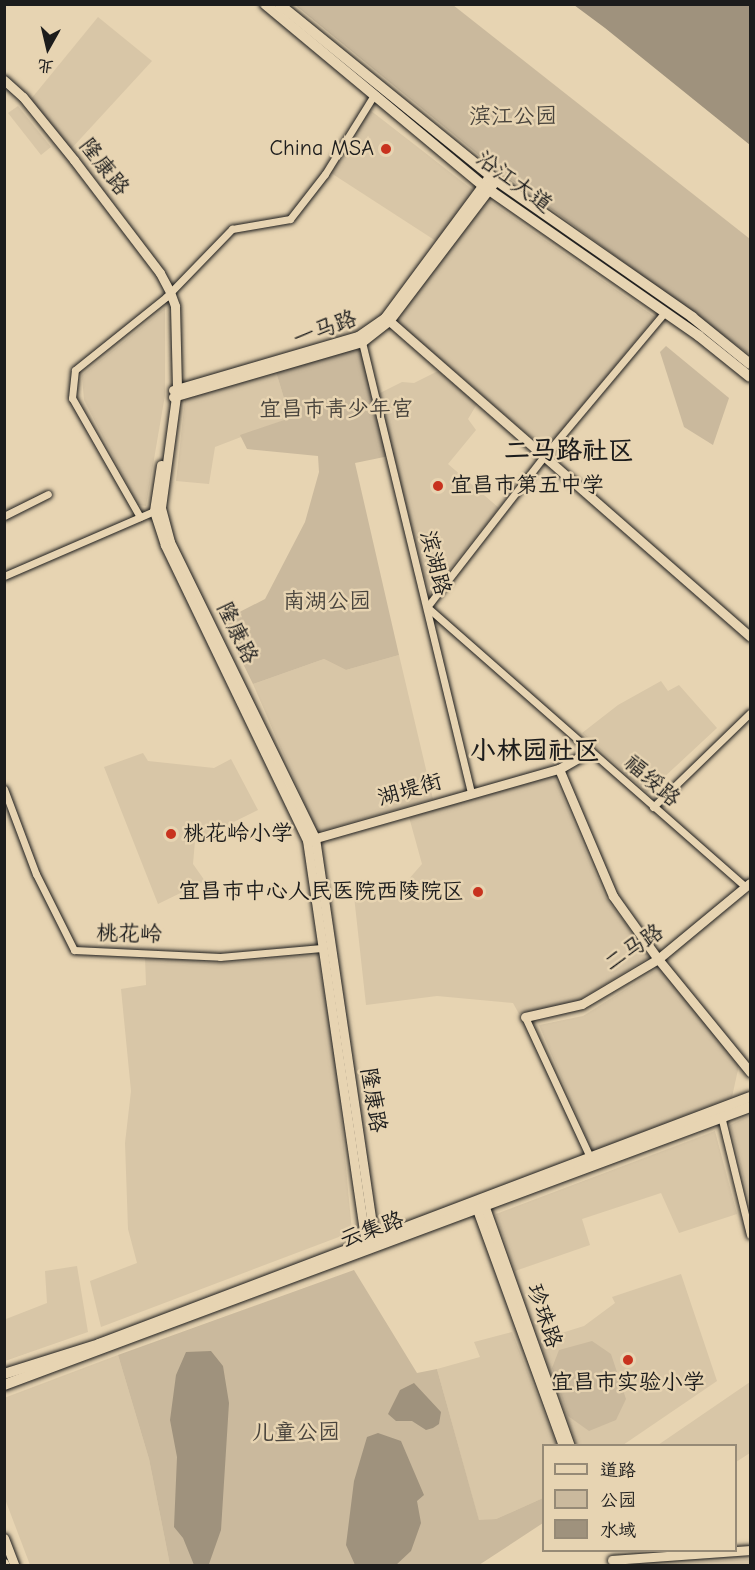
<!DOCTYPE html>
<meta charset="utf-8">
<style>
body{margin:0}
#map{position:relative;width:755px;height:1570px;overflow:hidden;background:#e7d4b2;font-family:"Comic Neue","LXGW WenKai TC",sans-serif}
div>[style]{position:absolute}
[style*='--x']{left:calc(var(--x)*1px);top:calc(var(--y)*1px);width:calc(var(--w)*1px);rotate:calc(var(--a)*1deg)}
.built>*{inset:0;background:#d8c6a7}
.green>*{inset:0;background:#cab99d}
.water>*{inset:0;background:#9f927d}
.roads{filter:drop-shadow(0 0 2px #1c1c1c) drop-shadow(0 0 2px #1c1c1c)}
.street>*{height:7px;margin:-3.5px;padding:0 3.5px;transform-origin:3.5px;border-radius:3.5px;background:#e7d4b2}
.secondary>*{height:9px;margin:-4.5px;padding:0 4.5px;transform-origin:4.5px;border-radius:4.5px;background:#e7d4b2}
.primary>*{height:10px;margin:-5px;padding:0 5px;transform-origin:5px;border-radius:5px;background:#e7d4b2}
.dots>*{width:16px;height:16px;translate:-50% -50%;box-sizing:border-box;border:3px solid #e7d4b2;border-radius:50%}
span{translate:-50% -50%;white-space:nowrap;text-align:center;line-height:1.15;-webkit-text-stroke:5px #e7d4b2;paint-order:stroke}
.park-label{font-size:22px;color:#48433c}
.poi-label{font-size:22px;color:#1c1c1c}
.right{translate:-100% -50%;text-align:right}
.left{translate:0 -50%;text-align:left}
.street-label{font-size:22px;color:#1c1c1c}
.quarter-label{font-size:26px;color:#1c1c1c;font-weight:700}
.frame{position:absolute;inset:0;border:6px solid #1c1c1c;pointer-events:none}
.legend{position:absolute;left:542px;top:1444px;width:195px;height:108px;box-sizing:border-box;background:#e7d4b2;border:2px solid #968a76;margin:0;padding:8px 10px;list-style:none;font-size:18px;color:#1c1c1c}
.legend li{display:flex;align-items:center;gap:12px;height:30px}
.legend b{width:30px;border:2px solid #968a76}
.north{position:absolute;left:18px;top:18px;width:60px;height:60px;-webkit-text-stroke:4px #e7d4b2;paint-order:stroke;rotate:188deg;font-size:16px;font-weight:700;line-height:24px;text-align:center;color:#1c1c1c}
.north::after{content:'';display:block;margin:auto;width:21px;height:27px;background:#1c1c1c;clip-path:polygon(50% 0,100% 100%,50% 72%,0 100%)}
</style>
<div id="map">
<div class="built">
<div style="clip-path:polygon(98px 17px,152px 61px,71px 149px,31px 99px)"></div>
<div style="clip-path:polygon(18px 106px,51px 147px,41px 155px,8px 113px)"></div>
<div style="clip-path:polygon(370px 110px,473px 190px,436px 241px,331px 173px)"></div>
<div style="clip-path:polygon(488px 200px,655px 317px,546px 450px,396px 321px)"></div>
<div style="clip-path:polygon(165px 308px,165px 395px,146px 506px,138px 505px,84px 400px,82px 375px)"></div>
<div style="clip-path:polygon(438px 371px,477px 404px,468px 419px,476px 430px,448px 464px,499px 508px,429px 595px,378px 394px,402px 382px,414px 383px)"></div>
<div style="clip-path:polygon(276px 372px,290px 418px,215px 447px,209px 484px,176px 481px,185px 399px)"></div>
<div style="clip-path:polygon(399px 655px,433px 799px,317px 832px,253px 684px,324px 659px,346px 670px)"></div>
<div style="clip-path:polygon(661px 681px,668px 691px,679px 685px,717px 728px,647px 793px,582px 733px,618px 705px)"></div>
<div style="clip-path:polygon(143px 753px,148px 761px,214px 768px,231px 759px,258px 810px,195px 841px,193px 864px,205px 881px,158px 904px,104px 767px)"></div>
<div style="clip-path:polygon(553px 774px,605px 897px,651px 956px,578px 1001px,519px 1014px,513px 1003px,437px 996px,366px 1005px,353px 887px,408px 880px,422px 864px,409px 817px)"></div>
<div style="clip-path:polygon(318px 955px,337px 1072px,352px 1232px,101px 1327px,90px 1281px,137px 1263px,128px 1229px,125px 1143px,131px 1091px,121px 989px,146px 985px,145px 957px,219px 963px)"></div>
<div style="clip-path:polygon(659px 968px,739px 1065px,732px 1097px,592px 1151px,539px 1025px,583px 1016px)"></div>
<div style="clip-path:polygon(750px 1115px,750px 1203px,730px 1125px)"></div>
<div style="clip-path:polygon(715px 1131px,737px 1214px,679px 1233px,661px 1193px,582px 1219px,590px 1245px,515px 1271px,496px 1214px)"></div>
<div style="clip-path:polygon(77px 1266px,88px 1332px,5px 1361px,5px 1315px,6px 1319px,47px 1303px,45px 1271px)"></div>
<div style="clip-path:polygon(681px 1274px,717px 1381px,623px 1445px,577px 1445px,539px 1340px,584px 1326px,615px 1303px,612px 1297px)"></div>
<div style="clip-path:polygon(512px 1332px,557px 1445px,544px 1446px,543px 1498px,496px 1519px,479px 1521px,437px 1369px,480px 1357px,474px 1342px)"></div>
<div style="clip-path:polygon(118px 1355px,149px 1459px,170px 1565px,30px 1565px,5px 1499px,4px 1398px)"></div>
<div style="clip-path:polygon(750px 1382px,750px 1453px,736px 1462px,736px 1446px,658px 1445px)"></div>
<div style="clip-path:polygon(750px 1559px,750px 1565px,642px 1565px,682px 1563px)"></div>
</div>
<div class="green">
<div style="clip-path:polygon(295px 5px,453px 5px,750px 239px,750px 355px,486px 161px)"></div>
<div style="clip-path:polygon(366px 344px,394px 455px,355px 463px,399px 655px,346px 670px,324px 659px,253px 684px,222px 621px,265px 599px,305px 522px,319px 472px,318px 456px,247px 449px,240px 435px,290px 418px,276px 372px)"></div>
<div style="clip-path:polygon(666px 346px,729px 398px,713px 445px,684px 427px,660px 352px)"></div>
<div style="clip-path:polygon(354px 1270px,417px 1373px,437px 1369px,479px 1520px,496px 1519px,543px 1498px,543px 1523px,479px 1565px,170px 1565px,149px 1459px,118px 1355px)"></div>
<div style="clip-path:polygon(592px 1341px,611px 1354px,626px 1399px,616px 1420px,589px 1431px,568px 1416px,552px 1368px,559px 1350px)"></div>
</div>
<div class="water">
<div style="clip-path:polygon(574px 5px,750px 5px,750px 145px,605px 28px)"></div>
<div style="clip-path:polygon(211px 1351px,223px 1366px,229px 1403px,221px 1530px,209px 1564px,194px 1565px,183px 1538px,174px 1527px,177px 1457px,170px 1420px,176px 1375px,186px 1352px)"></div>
<div style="clip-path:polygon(414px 1383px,441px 1412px,439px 1424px,433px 1428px,426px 1430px,412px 1421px,396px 1421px,388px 1414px,400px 1390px)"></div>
<div style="clip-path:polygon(378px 1433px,401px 1441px,424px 1495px,417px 1501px,421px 1523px,411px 1551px,396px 1565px,355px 1565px,346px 1545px,354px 1481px,367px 1437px)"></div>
</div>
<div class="roads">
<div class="street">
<div style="--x:665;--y:312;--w:187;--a:130"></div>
<div style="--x:545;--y:455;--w:192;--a:127.8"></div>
<div style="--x:427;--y:607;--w:424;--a:41.3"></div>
<div style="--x:362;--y:342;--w:465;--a:76.4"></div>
<div style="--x:4;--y:516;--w:49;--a:-26.6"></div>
<div style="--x:140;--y:517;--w:137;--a:-119.7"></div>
<div style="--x:72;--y:398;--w:28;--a:-84"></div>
<div style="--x:75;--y:370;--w:117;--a:-38.7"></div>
<div style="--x:166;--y:297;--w:95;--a:-45.9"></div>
<div style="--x:232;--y:229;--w:59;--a:-9.8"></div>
<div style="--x:290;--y:219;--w:57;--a:-52.1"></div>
<div style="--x:325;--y:174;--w:93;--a:-58.2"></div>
<div style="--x:4;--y:576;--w:163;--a:-23.4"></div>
<div style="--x:4;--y:789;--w:91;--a:69.4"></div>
<div style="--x:36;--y:874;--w:85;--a:63.4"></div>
<div style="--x:74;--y:950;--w:146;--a:2.7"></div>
<div style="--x:220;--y:957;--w:102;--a:-5"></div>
<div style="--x:653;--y:807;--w:135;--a:-44.1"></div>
<div style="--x:525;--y:1017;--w:157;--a:65.1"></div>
<div style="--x:722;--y:1120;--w:118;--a:76.3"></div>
</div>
<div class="secondary">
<div style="--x:4;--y:80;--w:25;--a:42"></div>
<div style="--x:23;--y:97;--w:81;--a:51"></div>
<div style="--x:74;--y:160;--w:142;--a:52.7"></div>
<div style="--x:160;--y:273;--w:21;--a:62"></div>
<div style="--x:170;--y:292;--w:15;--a:70"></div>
<div style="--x:175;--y:306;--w:83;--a:88.6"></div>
<div style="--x:177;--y:389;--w:120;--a:97.7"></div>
<div style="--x:161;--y:508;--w:35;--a:75"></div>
<div style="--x:170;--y:542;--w:330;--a:63.9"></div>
<div style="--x:315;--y:838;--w:410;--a:81.6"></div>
<div style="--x:385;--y:317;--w:485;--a:41.2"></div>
<div style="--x:173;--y:390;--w:193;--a:-16.3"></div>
<div style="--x:358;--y:336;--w:33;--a:-35"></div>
<div style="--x:385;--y:317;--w:177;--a:-53.5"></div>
<div style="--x:173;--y:397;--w:197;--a:-16.2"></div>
<div style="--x:362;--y:342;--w:34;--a:-38"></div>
<div style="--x:389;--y:321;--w:177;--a:-52.8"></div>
<div style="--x:161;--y:465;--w:47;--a:98.7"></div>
<div style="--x:154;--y:511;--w:36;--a:72"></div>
<div style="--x:165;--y:545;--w:327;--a:64.3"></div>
<div style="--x:307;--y:840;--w:413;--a:81.7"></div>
<div style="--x:559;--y:769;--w:138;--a:67"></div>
<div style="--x:613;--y:896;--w:77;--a:54.5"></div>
<div style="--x:658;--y:959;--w:146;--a:50.8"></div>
<div style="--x:309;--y:840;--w:260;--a:-15.9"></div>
<div style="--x:559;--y:769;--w:36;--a:-30"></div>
<div style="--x:525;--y:1017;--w:58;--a:-12.8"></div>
<div style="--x:582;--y:1004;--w:88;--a:-30.6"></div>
<div style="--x:658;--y:959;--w:119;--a:-39.6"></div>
<div style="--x:482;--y:1199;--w:262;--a:70.4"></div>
<div style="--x:475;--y:1204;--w:258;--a:70"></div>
<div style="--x:4;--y:1538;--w:30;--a:69"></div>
<div style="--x:612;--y:1560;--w:138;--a:-4.1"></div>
<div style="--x:4;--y:1563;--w:3;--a:72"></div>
</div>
<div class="primary">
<div style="--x:265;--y:4;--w:283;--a:39.8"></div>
<div style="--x:482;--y:185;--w:264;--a:34.8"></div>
<div style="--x:699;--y:336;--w:65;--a:38.8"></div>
<div style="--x:279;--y:4;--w:276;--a:39.1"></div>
<div style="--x:493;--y:178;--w:243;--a:34.9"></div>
<div style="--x:692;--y:317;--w:75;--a:39"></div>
<div style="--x:4;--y:1374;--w:100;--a:-17.5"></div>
<div style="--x:99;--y:1344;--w:696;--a:-20.78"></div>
<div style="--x:4;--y:1385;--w:796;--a:-20.44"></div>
</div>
</div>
<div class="dots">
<div style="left:386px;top:149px;background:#c8321e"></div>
<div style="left:438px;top:486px;background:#c8321e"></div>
<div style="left:171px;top:834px;background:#c8321e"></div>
<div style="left:478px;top:892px;background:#c8321e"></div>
<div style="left:628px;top:1360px;background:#c8321e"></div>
</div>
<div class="park-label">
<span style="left:513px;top:117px">滨江公园</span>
<span style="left:336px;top:410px">宜昌市青少年宫</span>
<span style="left:327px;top:602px">南湖公园</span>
<span style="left:296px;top:1433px">儿童公园</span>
</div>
<div class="poi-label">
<span class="right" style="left:374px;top:149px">China MSA</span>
<span class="left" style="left:450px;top:486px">宜昌市第五中学</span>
<span class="left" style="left:183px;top:834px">桃花岭小学</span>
<span class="right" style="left:464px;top:892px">宜昌市中心人民医院西陵院区</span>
<span style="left:628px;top:1383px">宜昌市实验小学</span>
</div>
<div class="street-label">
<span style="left:104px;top:167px;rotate:52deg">隆康路</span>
<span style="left:514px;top:182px;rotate:36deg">沿江大道</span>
<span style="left:325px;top:329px;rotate:-20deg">一马路</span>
<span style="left:435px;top:563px;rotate:76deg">滨湖路</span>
<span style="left:237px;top:633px;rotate:64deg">隆康路</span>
<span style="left:652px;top:781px;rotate:41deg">福绥路</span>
<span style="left:410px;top:790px;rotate:-16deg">湖堤街</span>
<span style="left:129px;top:934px;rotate:2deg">桃花岭</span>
<span style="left:634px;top:948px;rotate:-34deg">二马路</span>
<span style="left:373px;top:1100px;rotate:81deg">隆康路</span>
<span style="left:372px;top:1230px;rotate:-20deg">云集路</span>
<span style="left:544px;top:1316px;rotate:71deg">珍珠路</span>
</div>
<div class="quarter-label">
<span style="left:569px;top:452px">二马路社区</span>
<span style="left:535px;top:752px">小林园社区</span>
</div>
<div class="frame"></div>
<ul class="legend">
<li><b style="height:8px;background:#e7d4b2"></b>道路</li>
<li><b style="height:16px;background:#cab99d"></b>公园</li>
<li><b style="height:16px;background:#9f927d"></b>水域</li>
</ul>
<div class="north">北</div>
</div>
